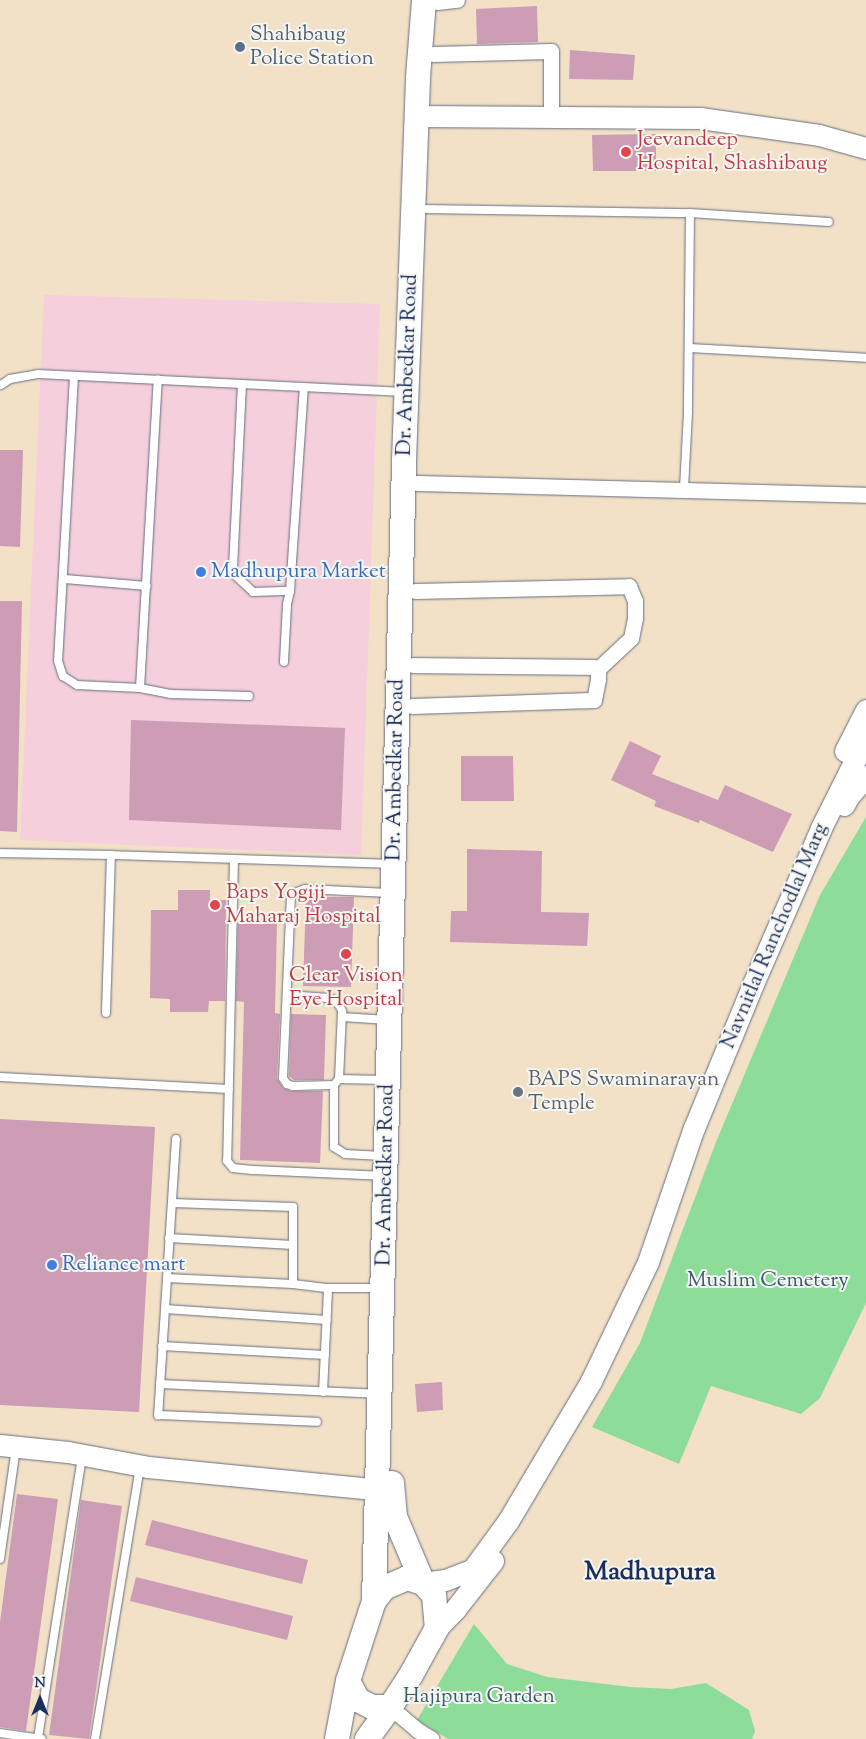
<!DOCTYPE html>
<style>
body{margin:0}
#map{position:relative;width:866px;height:1739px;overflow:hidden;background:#f2e1c6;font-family:"Sorts Mill Goudy",serif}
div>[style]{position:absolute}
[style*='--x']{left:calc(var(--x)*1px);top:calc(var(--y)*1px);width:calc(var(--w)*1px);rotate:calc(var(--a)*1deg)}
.built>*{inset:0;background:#f5cfdb}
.green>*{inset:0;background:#8edc99}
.building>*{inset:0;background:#cc9db5}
.roads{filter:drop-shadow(0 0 1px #666d82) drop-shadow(0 0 1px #666d82)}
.lane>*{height:8px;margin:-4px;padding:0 4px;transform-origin:4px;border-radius:4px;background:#fff}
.street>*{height:15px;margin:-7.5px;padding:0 7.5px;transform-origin:7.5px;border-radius:7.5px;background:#fff}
.secondary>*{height:21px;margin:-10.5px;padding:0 10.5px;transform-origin:10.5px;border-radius:10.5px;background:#fff}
.primary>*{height:24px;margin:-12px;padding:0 12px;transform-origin:12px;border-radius:12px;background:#fff}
.dots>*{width:14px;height:14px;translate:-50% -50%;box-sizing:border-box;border:2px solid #f6f6f2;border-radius:50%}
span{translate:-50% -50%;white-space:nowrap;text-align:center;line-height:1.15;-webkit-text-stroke:4px #f6f6f2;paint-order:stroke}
.service-label{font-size:21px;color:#4e5e75}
.left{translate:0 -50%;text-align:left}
.health-label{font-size:21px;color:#be3a42}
.street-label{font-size:21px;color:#1b2f5e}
.shop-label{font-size:21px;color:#366cbe}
.worship-label{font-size:21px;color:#5b616d}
.park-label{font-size:21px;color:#385a6d}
.district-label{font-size:26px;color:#1b2f5e;font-weight:700}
.north{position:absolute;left:15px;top:1674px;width:50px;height:50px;-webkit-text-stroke:4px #f6f6f2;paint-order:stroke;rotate:0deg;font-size:14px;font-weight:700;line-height:20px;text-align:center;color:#1b2f5e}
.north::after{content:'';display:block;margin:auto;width:18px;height:22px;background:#1b2f5e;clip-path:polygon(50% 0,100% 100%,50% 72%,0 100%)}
</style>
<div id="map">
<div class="built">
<div style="clip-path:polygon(44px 295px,380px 304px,361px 855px,20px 840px)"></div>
</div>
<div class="green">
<div style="clip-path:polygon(866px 817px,866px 1303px,820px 1398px,801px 1414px,711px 1386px,679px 1464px,592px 1427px,640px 1343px,716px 1142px,820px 895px)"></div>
<div style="clip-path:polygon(474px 1624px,507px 1664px,547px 1677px,630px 1687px,671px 1689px,706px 1683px,749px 1710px,755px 1731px,752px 1739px,448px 1739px,417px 1720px)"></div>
</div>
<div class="building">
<div style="clip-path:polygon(537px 6px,538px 42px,477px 44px,476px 9px)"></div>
<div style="clip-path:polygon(570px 50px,635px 55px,633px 80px,569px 79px)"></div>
<div style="clip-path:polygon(656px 134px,656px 171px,593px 171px,592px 135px)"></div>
<div style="clip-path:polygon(0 450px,23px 450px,20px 547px,0 546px)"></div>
<div style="clip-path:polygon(0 601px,22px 601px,17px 832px,0 831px)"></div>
<div style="clip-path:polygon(131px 720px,345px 728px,341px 830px,129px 820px)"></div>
<div style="clip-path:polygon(630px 741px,661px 756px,652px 774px,718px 800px,725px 785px,792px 814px,773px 852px,700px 820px,699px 823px,654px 806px,656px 801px,611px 780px)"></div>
<div style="clip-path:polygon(461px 756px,513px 756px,514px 801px,461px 801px)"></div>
<div style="clip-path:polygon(467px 849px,542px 851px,541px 912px,589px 913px,587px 946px,450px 942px,451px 911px,467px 911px)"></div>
<div style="clip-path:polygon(178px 890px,210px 890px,210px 900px,226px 900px,225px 1001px,209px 1001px,208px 1012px,170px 1012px,170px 999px,150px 998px,151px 910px,178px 910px)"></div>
<div style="clip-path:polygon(306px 897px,354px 897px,351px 987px,303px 986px)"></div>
<div style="clip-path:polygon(238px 921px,277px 922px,275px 1013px,280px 1014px,277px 1078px,283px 1088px,291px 1091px,323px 1091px,320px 1163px,240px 1160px,244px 1002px,236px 1001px)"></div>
<div style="clip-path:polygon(291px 1014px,326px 1015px,324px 1080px,294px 1080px,289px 1076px)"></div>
<div style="clip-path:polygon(0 1119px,155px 1127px,139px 1412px,0 1405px)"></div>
<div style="clip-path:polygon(442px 1382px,443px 1410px,417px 1412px,415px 1384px)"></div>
<div style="clip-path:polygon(17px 1494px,58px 1499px,26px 1731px,0 1727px,0 1622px)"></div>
<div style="clip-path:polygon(81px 1500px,122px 1506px,89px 1739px,49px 1735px)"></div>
<div style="clip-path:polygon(152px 1520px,308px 1560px,302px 1584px,145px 1545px)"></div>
<div style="clip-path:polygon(136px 1577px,293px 1616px,287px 1640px,130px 1601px)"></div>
</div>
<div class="roads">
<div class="lane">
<div style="--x:427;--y:209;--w:263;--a:0.9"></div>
<div style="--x:690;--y:213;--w:199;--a:90.6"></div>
<div style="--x:688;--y:412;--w:77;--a:93"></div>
<div style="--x:690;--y:213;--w:139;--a:3.7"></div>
<div style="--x:689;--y:348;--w:177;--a:3.2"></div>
<div style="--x:74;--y:376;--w:285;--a:93.2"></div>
<div style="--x:58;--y:661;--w:16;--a:72"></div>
<div style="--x:63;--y:676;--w:17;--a:33"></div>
<div style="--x:77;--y:685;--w:63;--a:2.7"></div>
<div style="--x:140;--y:688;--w:32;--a:11"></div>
<div style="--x:171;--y:694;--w:78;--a:1.5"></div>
<div style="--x:242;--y:384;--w:186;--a:92.8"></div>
<div style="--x:233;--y:570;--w:7;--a:63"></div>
<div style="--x:236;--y:576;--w:23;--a:43"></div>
<div style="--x:253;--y:592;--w:37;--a:-2"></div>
<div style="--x:290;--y:591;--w:204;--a:-86.1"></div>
<div style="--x:1;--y:385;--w:11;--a:-34"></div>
<div style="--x:10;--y:379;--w:28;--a:-10"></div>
<div style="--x:38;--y:374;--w:367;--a:2.8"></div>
<div style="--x:65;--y:579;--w:82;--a:4.9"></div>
<div style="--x:284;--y:662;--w:58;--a:-87"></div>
<div style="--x:287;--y:604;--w:13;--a:-77"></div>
<div style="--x:140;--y:688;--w:309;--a:-86.7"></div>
<div style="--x:0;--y:853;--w:111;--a:1"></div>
<div style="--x:234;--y:859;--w:302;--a:91.3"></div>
<div style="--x:227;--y:1161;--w:9;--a:49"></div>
<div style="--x:233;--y:1168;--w:19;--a:6"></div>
<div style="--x:252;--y:1170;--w:130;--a:2.6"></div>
<div style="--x:287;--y:995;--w:39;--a:4"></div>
<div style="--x:326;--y:998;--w:8;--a:14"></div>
<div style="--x:334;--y:1000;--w:7;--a:45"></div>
<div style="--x:339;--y:1005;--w:7;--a:63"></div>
<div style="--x:342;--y:1011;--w:68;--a:92.5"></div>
<div style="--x:339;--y:1079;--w:8;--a:130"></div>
<div style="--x:334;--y:1085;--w:41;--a:178.6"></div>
<div style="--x:293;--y:1086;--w:6;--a:-162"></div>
<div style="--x:287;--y:1084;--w:7;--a:-124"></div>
<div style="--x:283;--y:1078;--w:180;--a:-87.5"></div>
<div style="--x:291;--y:898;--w:6;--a:-59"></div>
<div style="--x:294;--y:893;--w:12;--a:-20"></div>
<div style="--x:305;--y:889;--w:84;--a:2.7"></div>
<div style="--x:106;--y:1013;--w:158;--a:-88.2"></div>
<div style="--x:111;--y:855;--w:280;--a:1.8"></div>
<div style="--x:342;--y:1017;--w:46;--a:3.7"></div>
<div style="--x:0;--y:1077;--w:229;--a:3"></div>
<div style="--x:339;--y:1079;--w:45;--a:1.3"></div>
<div style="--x:334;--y:1085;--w:62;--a:90"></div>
<div style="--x:334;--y:1147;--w:13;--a:32"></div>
<div style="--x:345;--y:1154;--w:38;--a:3"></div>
<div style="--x:176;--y:1139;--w:277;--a:93.7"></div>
<div style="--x:158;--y:1415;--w:159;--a:2.5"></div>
<div style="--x:172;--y:1203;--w:121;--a:1.9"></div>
<div style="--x:293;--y:1207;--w:77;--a:90"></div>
<div style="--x:169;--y:1238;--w:124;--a:3.2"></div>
<div style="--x:167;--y:1278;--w:126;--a:2.7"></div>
<div style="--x:293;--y:1284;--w:35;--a:7"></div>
<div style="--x:328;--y:1288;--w:51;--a:0"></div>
<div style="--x:165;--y:1309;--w:162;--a:3.9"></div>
<div style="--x:162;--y:1346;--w:163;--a:3.2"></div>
<div style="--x:160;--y:1384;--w:217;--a:2.6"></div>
<div style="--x:323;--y:1392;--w:104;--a:-87.2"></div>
<div style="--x:0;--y:1559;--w:112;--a:-81.8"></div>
<div style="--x:0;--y:1733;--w:42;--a:8.1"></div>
<div style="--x:38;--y:1738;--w:284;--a:-81.1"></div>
<div style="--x:95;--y:1739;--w:275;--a:-80.6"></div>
</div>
<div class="street">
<div style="--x:437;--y:2;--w:20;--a:-6"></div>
<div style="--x:433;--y:54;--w:118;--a:-1.5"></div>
<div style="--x:551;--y:51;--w:66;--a:90"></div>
<div style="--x:417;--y:483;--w:449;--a:1.5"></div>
<div style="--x:415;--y:591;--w:214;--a:-1.3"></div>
<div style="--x:629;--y:586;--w:16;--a:68"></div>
<div style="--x:635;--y:601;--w:17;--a:90"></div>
<div style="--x:635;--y:618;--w:20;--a:101"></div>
<div style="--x:631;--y:638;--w:45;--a:136.8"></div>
<div style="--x:412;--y:706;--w:182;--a:-1.9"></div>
<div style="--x:594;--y:700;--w:21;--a:-79"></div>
<div style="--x:598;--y:679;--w:10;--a:-90"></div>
<div style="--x:598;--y:669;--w:5;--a:-158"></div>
<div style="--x:593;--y:667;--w:180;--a:-179.4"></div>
<div style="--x:390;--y:1707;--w:35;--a:40"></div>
<div style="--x:417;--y:1730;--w:17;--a:31"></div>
</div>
<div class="secondary">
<div style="--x:417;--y:116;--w:283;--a:0.4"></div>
<div style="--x:700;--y:118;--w:120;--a:8.1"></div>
<div style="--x:819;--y:135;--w:49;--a:15.5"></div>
<div style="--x:845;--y:751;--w:46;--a:-62.9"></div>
<div style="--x:844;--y:805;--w:9;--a:-63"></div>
<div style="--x:848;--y:797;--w:28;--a:-49"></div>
<div style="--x:0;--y:1445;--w:68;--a:5.9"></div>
<div style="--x:68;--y:1452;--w:81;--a:10.6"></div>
<div style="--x:148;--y:1467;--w:245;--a:5.6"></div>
<div style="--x:423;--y:1583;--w:22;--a:-8"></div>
<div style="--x:445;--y:1580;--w:30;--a:-21"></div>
<div style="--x:473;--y:1569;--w:59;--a:-53.9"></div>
<div style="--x:508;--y:1521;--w:163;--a:-59.3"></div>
<div style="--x:591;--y:1381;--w:132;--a:-64.4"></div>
<div style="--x:648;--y:1262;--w:142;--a:-71.1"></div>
<div style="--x:694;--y:1128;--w:156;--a:-67.7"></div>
<div style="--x:753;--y:984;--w:170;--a:-66.4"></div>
<div style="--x:821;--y:828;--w:101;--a:-63.4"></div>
<div style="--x:437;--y:1628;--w:28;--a:-46"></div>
<div style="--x:456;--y:1608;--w:60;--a:-51.8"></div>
</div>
<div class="primary">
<div style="--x:392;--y:1483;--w:34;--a:85"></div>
<div style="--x:395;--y:1517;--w:72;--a:67"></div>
<div style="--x:407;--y:1578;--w:17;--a:17"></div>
<div style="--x:423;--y:1583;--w:16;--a:47"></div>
<div style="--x:434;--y:1595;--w:33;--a:85"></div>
<div style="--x:437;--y:1628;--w:54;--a:119"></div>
<div style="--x:411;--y:1675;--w:38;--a:123"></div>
<div style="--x:390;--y:1707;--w:18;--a:180"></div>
<div style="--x:372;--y:1707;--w:16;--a:-153"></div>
<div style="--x:358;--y:1700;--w:21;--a:-118"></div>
<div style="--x:348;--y:1681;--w:84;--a:-72"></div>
<div style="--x:374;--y:1601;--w:16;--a:-52"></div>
<div style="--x:384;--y:1588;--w:25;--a:-23"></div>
<div style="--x:374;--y:1601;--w:1140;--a:-88.49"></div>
<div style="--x:404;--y:461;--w:384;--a:-87.9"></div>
<div style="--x:418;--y:77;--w:77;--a:-85.5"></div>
<div style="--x:337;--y:1739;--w:59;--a:-79.3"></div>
<div style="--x:367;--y:1739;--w:39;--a:-54"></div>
</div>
</div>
<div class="dots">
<div style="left:240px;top:47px;background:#5c6f8a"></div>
<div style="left:626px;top:152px;background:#e0444e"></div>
<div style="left:201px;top:572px;background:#3f7fe0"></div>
<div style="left:215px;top:905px;background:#e0444e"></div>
<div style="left:346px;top:954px;background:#e0444e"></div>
<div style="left:518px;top:1092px;background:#6b7280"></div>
<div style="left:52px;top:1265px;background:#3f7fe0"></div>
</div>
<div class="service-label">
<span class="left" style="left:250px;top:47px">Shahibaug<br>Police Station</span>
</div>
<div class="health-label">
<span class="left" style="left:637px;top:152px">Jeevandeep<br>Hospital, Shashibaug</span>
<span class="left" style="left:226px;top:905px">Baps Yogiji<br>Maharaj Hospital</span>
<span style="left:346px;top:988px">Clear Vision<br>Eye Hospital</span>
</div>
<div class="street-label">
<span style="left:408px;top:365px;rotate:-88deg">Dr. Ambedkar Road</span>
<span style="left:396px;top:770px;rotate:-89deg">Dr. Ambedkar Road</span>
<span style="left:775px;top:936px;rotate:-67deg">Navnitlal Ranchodlal Marg</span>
<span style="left:386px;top:1175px;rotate:-89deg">Dr. Ambedkar Road</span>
</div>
<div class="shop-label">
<span class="left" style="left:211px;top:572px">Madhupura Market</span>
<span class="left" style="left:62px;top:1265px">Reliance mart</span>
</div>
<div class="worship-label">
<span class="left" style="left:528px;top:1092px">BAPS Swaminarayan<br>Temple</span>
</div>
<div class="park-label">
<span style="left:768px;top:1281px">Muslim Cemetery</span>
<span style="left:479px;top:1697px">Hajipura Garden</span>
</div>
<div class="district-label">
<span style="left:650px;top:1573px">Madhupura</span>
</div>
<div class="north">N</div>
</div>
